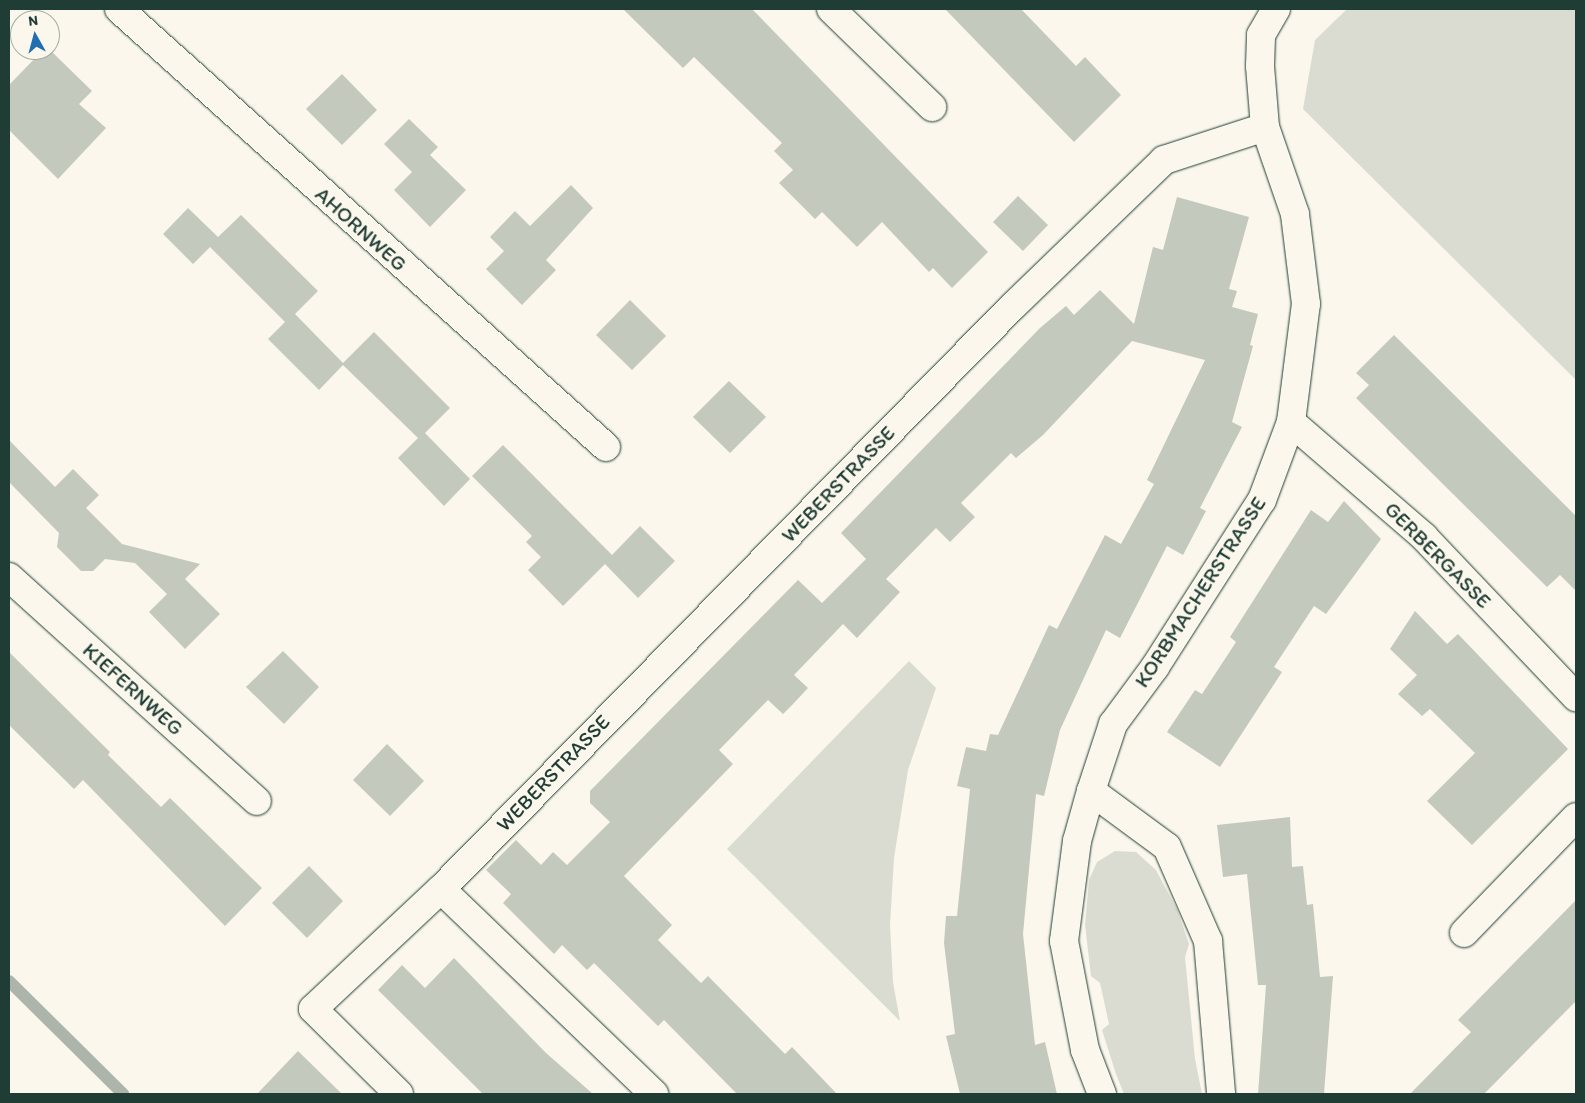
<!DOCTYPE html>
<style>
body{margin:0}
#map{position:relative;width:1585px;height:1103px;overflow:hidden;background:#fbf7ec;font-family:Itim,sans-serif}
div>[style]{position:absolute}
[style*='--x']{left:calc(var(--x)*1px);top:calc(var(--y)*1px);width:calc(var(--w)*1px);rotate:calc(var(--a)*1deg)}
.green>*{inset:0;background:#dbdcd1}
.stream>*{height:12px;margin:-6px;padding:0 6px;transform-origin:6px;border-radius:6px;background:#adb4aa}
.building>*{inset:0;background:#c4c9be}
.roads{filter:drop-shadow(0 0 1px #1f3d34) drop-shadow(0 0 1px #1f3d34)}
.street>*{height:28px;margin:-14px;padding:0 14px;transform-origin:14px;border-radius:14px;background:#fbf7ec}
span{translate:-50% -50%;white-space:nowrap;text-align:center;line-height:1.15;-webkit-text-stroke:4.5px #fbf7ec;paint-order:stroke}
.street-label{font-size:21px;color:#1f3d34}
.frame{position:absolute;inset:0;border:10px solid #1f3d34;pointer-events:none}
.north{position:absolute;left:10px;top:10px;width:50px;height:50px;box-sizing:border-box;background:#fbf7ec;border:1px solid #a3ada2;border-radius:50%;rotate:353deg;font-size:14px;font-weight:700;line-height:20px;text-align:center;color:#1f3d34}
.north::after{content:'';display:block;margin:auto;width:18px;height:22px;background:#1f6fb2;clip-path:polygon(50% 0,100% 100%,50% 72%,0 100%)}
</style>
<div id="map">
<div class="green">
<div style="clip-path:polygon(1347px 9px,1576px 9px,1576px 380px,1303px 109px,1315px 40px)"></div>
<div style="clip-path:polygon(909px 661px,936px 688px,908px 770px,894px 858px,890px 925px,893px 982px,900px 1021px,727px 849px)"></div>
<div style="clip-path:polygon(1115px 851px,1136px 852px,1156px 870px,1177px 909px,1189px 944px,1185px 957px,1195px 1059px,1202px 1094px,1124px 1094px,1116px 1074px,1102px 1030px,1109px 1024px,1100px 983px,1091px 976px,1085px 925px,1089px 880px,1097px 862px)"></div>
</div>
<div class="stream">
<div style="--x:9;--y:981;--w:161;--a:44.7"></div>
</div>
<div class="building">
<div style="clip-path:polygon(623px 9px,752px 9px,988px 252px,952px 288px,933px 268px,929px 272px,882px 222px,857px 247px,822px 212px,815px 219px,779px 183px,793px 170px,774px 151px,782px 143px,694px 57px,683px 68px)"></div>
<div style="clip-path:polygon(945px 9px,1021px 9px,1076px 66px,1085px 57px,1121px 95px,1074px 142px)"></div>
<div style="clip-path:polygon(43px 50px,50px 50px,92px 91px,79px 104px,106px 128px,58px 179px,9px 130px,9px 85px)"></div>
<div style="clip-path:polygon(342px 74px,377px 110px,342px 145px,306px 109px)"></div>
<div style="clip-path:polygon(409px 119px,438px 147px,430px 155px,466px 190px,430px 227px,394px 190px,412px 172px,384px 144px)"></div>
<div style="clip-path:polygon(571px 185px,593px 208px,546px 260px,556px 270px,522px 305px,486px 269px,504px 251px,490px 237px,515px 211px,530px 226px)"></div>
<div style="clip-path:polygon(1018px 196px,1048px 225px,1023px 251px,993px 222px)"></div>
<div style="clip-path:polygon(1177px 197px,1249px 217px,1229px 289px,1237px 291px,1232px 307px,1258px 314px,1250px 345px,1253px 346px,1232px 422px,1242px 427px,1200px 508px,1206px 511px,1183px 555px,1167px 546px,1120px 638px,1106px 630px,1060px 730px,1044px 796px,1036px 794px,1023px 934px,1035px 1045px,1045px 1042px,1057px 1094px,960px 1094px,946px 1036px,955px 1034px,944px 943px,946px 916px,957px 916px,970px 789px,957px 786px,966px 747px,986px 751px,990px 734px,998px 735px,1049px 625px,1057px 629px,1105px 535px,1121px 544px,1154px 484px,1147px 480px,1205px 360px,1132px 341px,1043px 435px,1016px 458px,1011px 453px,961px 503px,975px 517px,950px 542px,936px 528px,886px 579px,900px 592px,857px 638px,843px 624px,794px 675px,808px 688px,794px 703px,783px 714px,768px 700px,719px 750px,733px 764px,624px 876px,672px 925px,658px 940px,701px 983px,708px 976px,785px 1054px,792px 1047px,837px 1094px,737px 1094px,664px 1020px,658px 1026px,594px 963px,587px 970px,562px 945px,554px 954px,503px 903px,511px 894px,486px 870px,516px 840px,541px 865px,553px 852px,567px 865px,610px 822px,590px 803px,590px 791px,798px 580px,822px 603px,866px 559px,841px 533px,1040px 328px,1066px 306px,1074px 315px,1100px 290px,1134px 324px,1153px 247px,1163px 250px)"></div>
<div style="clip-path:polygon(188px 208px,218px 237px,241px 215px,318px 291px,295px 314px,343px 363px,374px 332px,450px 408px,425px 433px,470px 479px,444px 506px,398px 458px,418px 438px,343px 365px,319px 390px,268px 339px,285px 322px,210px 247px,193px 264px,163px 234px)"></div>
<div style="clip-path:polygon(630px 300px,666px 336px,632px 370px,596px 335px)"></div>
<div style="clip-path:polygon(1394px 335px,1576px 516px,1576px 591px,1560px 575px,1547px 587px,1356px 398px,1369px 385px,1356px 373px)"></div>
<div style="clip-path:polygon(729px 381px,766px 417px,730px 453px,693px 417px)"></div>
<div style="clip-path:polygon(9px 440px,55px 487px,73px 469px,99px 495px,86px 508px,122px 544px,200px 564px,185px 579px,220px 614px,185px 649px,149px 612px,167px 594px,135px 563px,105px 559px,93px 571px,81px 571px,57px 547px,59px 533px,9px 482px)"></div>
<div style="clip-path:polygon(503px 445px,612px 555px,640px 526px,675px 561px,638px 598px,605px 564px,563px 606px,528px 570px,541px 557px,526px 542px,532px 536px,472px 476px)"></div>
<div style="clip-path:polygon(1344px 501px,1381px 539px,1326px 614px,1314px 606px,1274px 667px,1282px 672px,1220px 767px,1167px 732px,1195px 690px,1202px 694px,1236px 642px,1230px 637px,1311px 510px,1328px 522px)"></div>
<div style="clip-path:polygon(1415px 611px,1447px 644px,1458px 634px,1568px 749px,1472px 845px,1427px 801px,1475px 753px,1430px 709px,1422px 716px,1398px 694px,1417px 675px,1390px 649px)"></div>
<div style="clip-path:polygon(283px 651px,319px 687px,284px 724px,246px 687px)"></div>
<div style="clip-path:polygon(9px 652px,110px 752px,108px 755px,161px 807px,170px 798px,262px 888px,225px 926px,83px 780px,74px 789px,9px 725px)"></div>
<div style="clip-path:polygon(387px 744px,424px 781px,390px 816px,353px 780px)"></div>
<div style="clip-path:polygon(1290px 817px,1292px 867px,1303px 866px,1307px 905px,1313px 904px,1320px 977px,1333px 976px,1324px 1094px,1258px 1094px,1266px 985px,1258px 985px,1247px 874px,1223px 877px,1217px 825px)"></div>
<div style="clip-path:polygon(309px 866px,343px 901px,307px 938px,272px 903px)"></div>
<div style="clip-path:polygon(1576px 900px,1576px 1001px,1484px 1094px,1410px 1094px,1471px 1032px,1458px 1020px)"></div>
<div style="clip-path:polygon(454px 958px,546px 1053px,593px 1094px,483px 1094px,378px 990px,402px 965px,425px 988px)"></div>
<div style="clip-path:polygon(298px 1051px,342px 1094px,257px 1094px)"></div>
</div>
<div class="roads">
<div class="street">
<div style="--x:119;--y:9;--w:655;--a:41.97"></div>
<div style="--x:831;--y:9;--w:141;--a:44.1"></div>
<div style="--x:1291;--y:422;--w:176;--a:40.8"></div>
<div style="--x:1424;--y:537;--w:221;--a:46.5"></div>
<div style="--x:9;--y:577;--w:334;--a:42.1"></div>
<div style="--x:1091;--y:791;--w:94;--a:36.4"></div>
<div style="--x:1167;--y:847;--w:103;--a:66.4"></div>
<div style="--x:1208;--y:941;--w:154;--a:85.1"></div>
<div style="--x:441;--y:889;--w:296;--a:43.9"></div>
<div style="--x:1464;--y:933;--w:161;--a:-46"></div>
<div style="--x:399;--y:1094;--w:121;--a:-135.3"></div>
<div style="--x:313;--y:1009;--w:175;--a:-43.2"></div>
<div style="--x:441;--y:889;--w:817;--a:-45.55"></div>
<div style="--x:1013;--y:306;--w:210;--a:-44"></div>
<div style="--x:1164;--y:160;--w:106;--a:-18.1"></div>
<div style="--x:1102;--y:1094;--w:47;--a:-111.1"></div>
<div style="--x:1085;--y:1050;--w:111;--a:-100.9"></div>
<div style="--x:1064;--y:941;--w:101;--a:-82.6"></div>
<div style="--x:1077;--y:841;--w:52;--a:-74.4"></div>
<div style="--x:1091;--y:791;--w:71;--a:-71.8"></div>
<div style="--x:1113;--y:724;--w:71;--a:-53.6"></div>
<div style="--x:1155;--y:667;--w:198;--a:-57.4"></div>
<div style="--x:1262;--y:500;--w:83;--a:-69.6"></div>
<div style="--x:1291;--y:422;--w:119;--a:-82.8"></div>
<div style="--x:1306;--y:304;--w:91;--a:-97"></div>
<div style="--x:1295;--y:214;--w:92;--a:-109"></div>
<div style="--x:1265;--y:127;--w:61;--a:-94.7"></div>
<div style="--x:1260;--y:66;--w:31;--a:-88"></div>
<div style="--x:1261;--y:35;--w:30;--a:-60"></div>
</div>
</div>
<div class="street-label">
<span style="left:361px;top:229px;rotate:42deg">AHORNWEG</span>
<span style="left:838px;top:484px;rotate:-46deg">WEBERSTRASSE</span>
<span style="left:1438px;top:555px;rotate:45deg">GERBERGASSE</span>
<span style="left:1200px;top:592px;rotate:-57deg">KORBMACHERSTRASSE</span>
<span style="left:133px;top:689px;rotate:42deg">KIEFERNWEG</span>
<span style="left:553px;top:773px;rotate:-46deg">WEBERSTRASSE</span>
</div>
<div class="frame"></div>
<div class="north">N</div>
</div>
